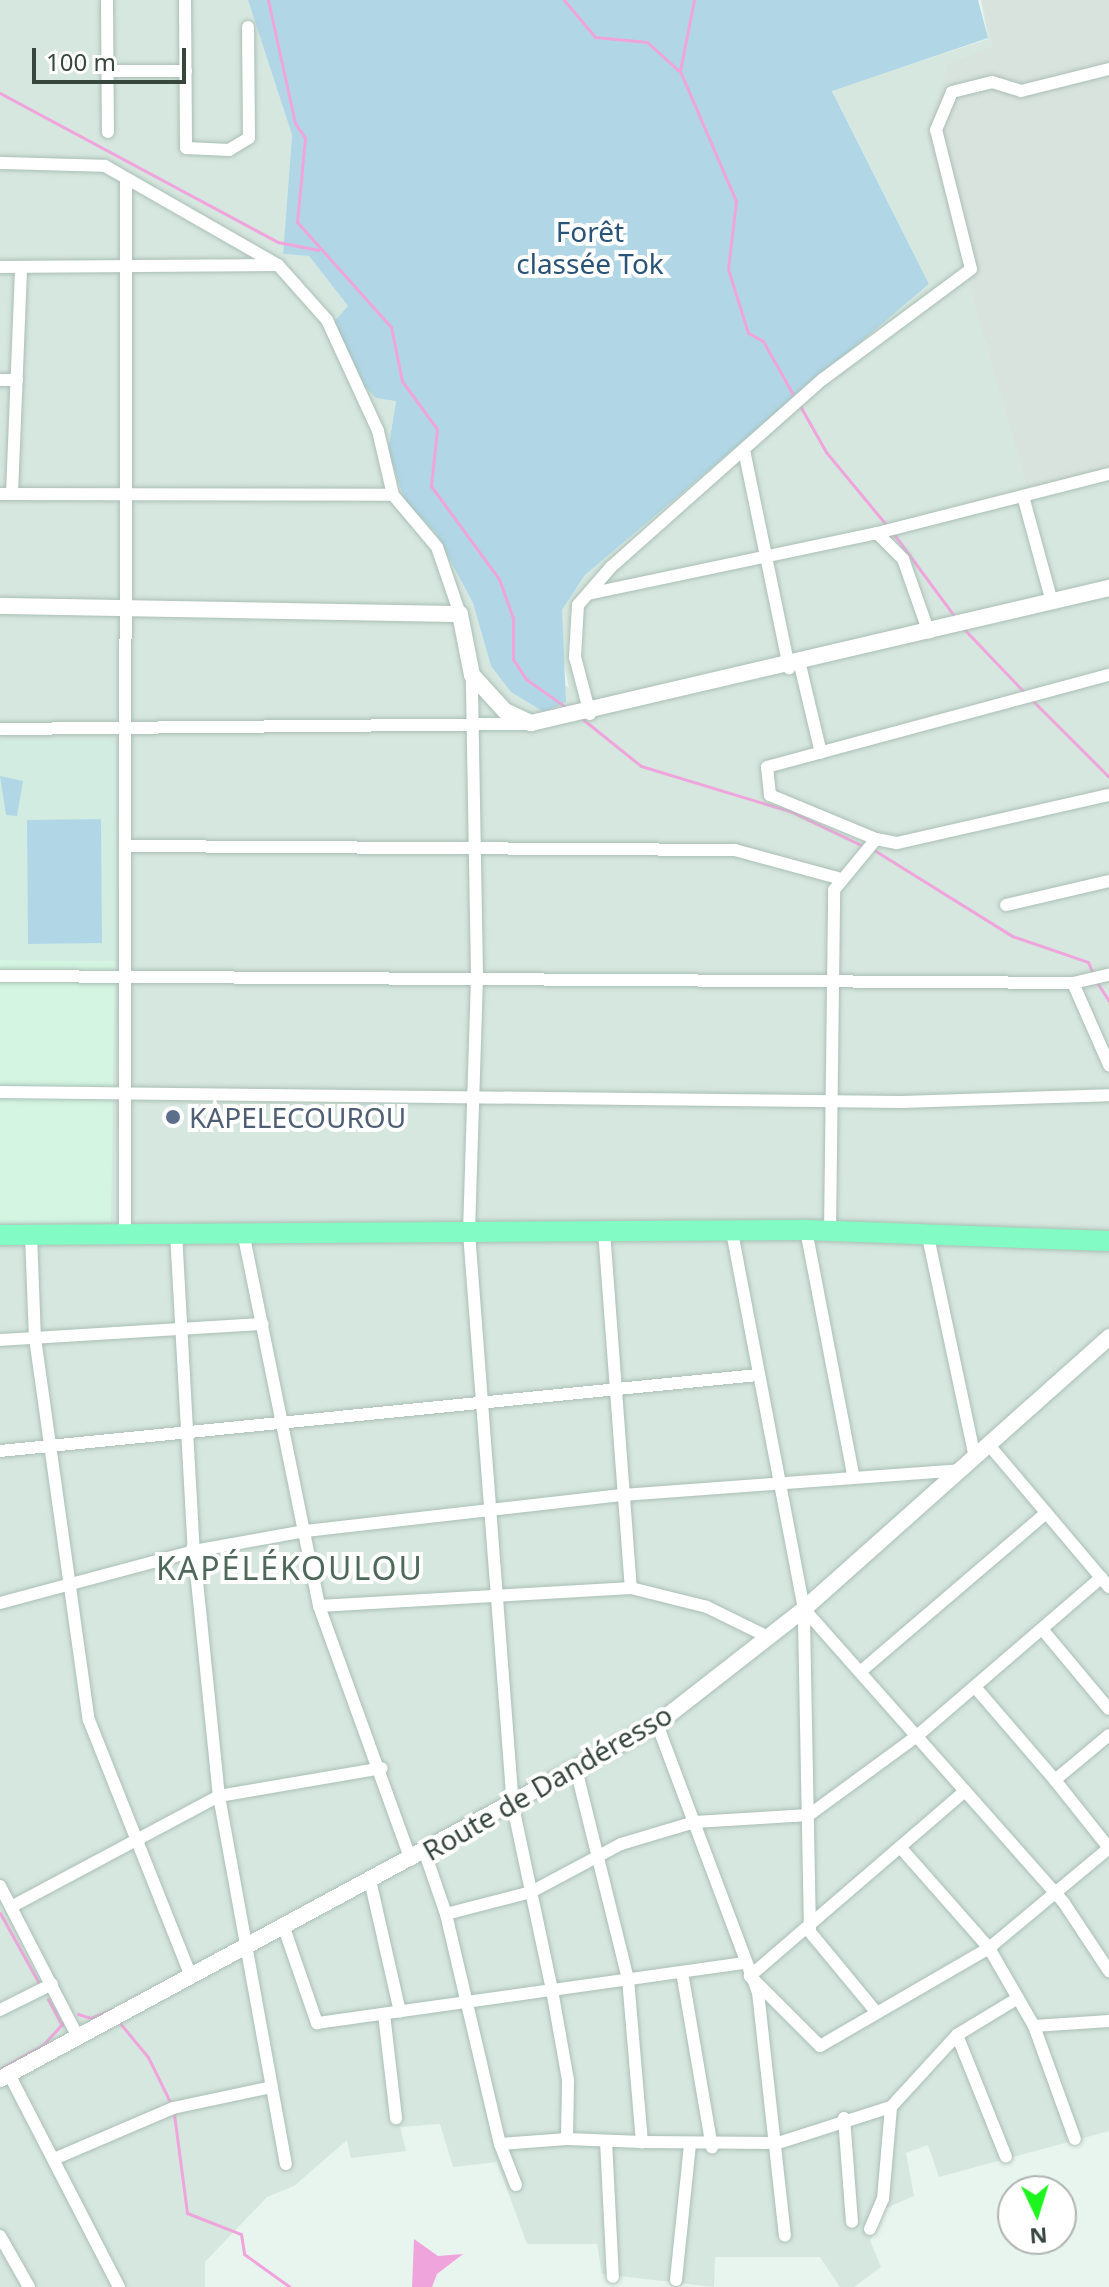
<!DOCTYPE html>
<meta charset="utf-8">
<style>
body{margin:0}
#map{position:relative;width:1109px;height:2287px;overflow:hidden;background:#e8f4ee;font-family:"Noto Sans",sans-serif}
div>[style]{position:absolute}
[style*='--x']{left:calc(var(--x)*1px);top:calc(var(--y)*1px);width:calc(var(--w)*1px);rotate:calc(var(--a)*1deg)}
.residential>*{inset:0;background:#d6e7df}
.commercial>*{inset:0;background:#d3f5e2}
.industrial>*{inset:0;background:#d9e3dd}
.education>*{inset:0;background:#d2ece1}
.green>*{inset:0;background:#b1d7e7}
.water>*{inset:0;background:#efa5dc}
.stream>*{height:3px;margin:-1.5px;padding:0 1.5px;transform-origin:1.5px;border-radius:1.5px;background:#efa5dc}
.roads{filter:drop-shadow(0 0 2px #aabfb5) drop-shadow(0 0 2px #aabfb5)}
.minor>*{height:12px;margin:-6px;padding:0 6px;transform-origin:6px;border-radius:6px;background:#fff}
.tertiary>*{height:16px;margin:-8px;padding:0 8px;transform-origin:8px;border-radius:8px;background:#fff}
.trunk>*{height:20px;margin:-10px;padding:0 10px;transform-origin:10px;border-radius:10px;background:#82fcc4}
.dots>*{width:22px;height:22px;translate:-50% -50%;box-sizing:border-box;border:4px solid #fff;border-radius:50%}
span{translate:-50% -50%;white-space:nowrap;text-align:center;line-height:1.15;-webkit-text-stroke:8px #fff;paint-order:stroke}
.park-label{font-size:28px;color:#2a5378}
.service-label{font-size:28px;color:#4e5e75}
.left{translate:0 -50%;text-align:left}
.street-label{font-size:28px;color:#37473e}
.quarter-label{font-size:32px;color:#4e695a;letter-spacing:2px}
.north{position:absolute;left:997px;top:2175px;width:80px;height:80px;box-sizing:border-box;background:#fff;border:2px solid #afb5b2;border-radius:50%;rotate:176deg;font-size:22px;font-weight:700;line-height:32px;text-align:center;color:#37473e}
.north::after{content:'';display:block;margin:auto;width:28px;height:36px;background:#1cf61e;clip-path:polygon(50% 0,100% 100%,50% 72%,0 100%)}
.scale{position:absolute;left:32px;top:48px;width:154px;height:36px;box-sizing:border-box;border:4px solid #37473e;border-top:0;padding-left:10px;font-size:24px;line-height:28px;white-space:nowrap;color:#37473e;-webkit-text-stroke:6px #fff;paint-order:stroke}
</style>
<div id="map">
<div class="residential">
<div style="clip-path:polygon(0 0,248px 0,292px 135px,283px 254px,309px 256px,348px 306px,396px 401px,388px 450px,405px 502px,435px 532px,473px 603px,491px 666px,569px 687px,559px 640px,562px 610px,585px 575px,929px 284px,832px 90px,988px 39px,981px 0,992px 47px,950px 71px,926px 138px,1028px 489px,1109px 468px,1109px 2131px,939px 2177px,928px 2145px,906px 2153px,914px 2196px,886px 2208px,870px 2241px,881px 2267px,854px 2287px,840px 2287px,820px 2257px,715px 2257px,714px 2287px,602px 2274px,597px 2244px,527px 2244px,497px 2162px,453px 2167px,440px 2124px,400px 2127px,406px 2151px,351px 2158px,347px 2140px,294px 2186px,267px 2197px,205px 2262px,205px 2287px,0 2287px)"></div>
</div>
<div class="commercial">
<div style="clip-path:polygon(0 960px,115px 961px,111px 1222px,0 1224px)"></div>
</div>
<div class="industrial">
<div style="clip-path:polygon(981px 0,1109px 0,1109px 468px,1028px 490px,926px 138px,948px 64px,992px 47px)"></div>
</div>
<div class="education">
<div style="clip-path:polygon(0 739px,108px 739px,116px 745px,115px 961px,0 960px)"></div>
</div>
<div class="green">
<div style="clip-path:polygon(248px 0,978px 0,988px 38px,832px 91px,929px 284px,585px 575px,562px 610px,566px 702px,544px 712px,511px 692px,491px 666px,473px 603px,435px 532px,405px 502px,388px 450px,396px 401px,376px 398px,356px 377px,332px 324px,348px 306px,309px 256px,283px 254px,292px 135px)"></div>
<div style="clip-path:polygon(0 776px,23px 781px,17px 816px,6px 815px)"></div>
<div style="clip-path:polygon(101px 819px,102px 943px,28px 944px,27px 820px)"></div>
</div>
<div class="water">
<div style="clip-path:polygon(414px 2239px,438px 2256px,463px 2254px,437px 2274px,432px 2287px,412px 2287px)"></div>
</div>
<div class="stream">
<div style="--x:268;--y:0;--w:126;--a:77.6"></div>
<div style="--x:295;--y:123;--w:18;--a:56"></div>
<div style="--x:305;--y:138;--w:84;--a:95.4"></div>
<div style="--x:297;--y:222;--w:141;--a:48.2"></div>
<div style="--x:391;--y:327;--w:55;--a:78.5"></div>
<div style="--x:402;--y:381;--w:59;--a:53.9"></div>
<div style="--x:437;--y:429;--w:57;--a:96"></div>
<div style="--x:431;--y:486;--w:115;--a:53.8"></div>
<div style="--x:499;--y:579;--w:41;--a:70.3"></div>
<div style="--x:513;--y:618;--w:41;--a:90"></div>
<div style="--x:513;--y:659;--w:24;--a:57"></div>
<div style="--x:526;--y:679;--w:50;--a:35.3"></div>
<div style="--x:564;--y:0;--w:48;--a:50"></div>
<div style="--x:595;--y:37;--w:52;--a:5.5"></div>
<div style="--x:647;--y:42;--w:42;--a:42.1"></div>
<div style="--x:694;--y:0;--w:72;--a:101.2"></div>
<div style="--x:680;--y:71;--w:142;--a:66.7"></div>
<div style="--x:736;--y:201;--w:68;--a:96.7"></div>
<div style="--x:728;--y:269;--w:67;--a:72.6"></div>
<div style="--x:748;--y:333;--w:17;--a:28"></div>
<div style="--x:763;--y:341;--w:65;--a:60.7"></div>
<div style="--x:0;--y:93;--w:315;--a:28.2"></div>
<div style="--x:278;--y:242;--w:41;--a:11.3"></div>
<div style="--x:799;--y:404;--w:55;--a:60.6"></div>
<div style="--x:826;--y:452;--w:97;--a:50.4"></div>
<div style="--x:893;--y:533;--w:104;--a:53.6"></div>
<div style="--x:964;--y:629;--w:88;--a:46.4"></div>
<div style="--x:1033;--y:701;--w:107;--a:45"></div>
<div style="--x:580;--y:717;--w:78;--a:38.8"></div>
<div style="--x:641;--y:766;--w:158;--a:16.9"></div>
<div style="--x:792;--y:812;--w:79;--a:25.6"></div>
<div style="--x:874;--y:850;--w:163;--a:31.9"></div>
<div style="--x:1012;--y:936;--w:80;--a:18.9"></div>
<div style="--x:1088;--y:962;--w:13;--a:67"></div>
<div style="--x:1096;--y:981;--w:24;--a:57"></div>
<div style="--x:0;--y:1913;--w:80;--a:60.9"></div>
<div style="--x:48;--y:1999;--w:30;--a:62"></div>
<div style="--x:78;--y:2014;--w:14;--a:17"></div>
<div style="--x:91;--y:2018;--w:24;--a:-22"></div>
<div style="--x:119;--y:2022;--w:45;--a:50.4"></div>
<div style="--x:148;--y:2057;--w:55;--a:63.9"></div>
<div style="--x:0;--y:2069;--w:49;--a:-29.2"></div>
<div style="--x:43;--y:2045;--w:31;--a:-48"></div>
<div style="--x:174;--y:2114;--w:100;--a:82.5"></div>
<div style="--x:187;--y:2213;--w:58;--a:21.3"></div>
<div style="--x:241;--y:2234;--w:20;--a:81"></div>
<div style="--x:244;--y:2254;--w:57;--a:35.7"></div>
</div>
<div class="roads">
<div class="minor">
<div style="--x:107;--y:0;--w:132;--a:89.6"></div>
<div style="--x:185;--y:0;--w:148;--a:89.6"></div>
<div style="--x:186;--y:148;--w:43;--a:2.7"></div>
<div style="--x:229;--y:150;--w:23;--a:-31"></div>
<div style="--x:249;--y:138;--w:111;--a:-90.5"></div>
<div style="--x:107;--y:71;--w:79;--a:0"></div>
<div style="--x:0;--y:163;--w:105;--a:1.6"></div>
<div style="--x:105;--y:166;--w:199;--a:29.8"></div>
<div style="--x:278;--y:265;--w:74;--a:48.3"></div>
<div style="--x:327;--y:320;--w:122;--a:65.3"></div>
<div style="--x:378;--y:431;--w:66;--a:76.8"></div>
<div style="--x:393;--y:495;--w:68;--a:49.8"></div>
<div style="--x:437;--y:547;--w:71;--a:71.1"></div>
<div style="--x:0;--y:267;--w:277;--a:-0.4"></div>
<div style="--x:0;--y:380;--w:17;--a:0"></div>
<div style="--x:744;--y:450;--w:223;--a:78.3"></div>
<div style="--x:0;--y:494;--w:393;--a:0.1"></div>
<div style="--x:12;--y:494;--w:226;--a:-87.7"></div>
<div style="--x:1023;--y:496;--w:110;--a:74.7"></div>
<div style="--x:877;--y:533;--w:239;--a:-14.3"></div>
<div style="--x:588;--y:594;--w:295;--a:-11.9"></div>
<div style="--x:877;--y:533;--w:37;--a:45"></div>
<div style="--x:903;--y:559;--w:78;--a:70.6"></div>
<div style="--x:800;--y:665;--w:90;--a:76.6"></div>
<div style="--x:590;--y:714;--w:59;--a:-104.7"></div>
<div style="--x:575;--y:657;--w:52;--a:-86.7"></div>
<div style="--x:578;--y:605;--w:50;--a:-49"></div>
<div style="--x:611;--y:567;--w:283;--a:-41.6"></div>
<div style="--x:823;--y:379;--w:184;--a:-36.6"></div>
<div style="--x:971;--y:269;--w:143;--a:-104.1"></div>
<div style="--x:936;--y:130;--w:41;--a:-67.2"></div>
<div style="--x:952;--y:92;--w:41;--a:-14"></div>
<div style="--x:992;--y:82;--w:30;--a:17"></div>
<div style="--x:1021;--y:91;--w:91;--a:-14"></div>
<div style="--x:0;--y:729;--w:529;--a:-0.54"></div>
<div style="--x:876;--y:839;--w:115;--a:-157.5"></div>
<div style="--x:770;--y:795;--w:28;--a:-96"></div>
<div style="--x:767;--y:767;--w:354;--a:-15.1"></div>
<div style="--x:130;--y:846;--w:605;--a:0.38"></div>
<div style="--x:735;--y:850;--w:111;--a:15.2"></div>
<div style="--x:1006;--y:905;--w:106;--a:-13.1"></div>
<div style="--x:0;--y:976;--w:1073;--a:0.37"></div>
<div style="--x:1073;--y:983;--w:90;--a:66.3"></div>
<div style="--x:1073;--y:983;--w:37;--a:-13"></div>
<div style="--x:0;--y:1092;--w:902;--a:0.64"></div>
<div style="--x:902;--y:1102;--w:207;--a:-1.9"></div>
<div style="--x:806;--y:1230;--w:249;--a:79.1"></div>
<div style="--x:604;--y:1231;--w:358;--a:85.7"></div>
<div style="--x:243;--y:1232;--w:382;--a:78.5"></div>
<div style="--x:319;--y:1606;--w:270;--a:70.1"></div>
<div style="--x:732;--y:1232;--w:384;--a:79.2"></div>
<div style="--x:830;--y:1232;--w:342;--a:-89.3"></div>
<div style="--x:834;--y:890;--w:66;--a:-50.5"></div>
<div style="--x:876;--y:839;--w:21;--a:11"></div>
<div style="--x:897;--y:843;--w:217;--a:-12.8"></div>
<div style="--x:927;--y:1232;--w:230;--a:78"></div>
<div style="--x:125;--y:1233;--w:1054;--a:-89.95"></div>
<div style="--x:176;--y:1233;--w:319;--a:86.8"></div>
<div style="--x:194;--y:1551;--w:246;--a:84.2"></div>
<div style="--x:219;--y:1796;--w:374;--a:79.7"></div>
<div style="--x:31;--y:1235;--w:103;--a:87.8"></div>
<div style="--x:35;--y:1338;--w:386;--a:82"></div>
<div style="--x:89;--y:1720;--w:273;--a:68.3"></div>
<div style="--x:0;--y:1340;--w:263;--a:-3.5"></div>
<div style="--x:989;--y:1445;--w:186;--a:49.8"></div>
<div style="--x:0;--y:1451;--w:761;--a:-5.73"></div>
<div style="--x:0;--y:1603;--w:201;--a:-15"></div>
<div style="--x:194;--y:1551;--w:113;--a:-10.2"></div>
<div style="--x:305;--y:1531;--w:319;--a:-6.5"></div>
<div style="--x:622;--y:1495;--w:339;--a:-4.2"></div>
<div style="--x:319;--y:1606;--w:313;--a:-3.3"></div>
<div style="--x:631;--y:1588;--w:78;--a:14"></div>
<div style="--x:707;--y:1607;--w:68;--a:26.2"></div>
<div style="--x:1042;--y:1629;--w:104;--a:50.1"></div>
<div style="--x:860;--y:1672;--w:245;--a:-40.5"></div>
<div style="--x:975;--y:1687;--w:123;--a:49.3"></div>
<div style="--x:1055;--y:1780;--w:70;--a:-39.8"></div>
<div style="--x:657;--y:1724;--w:286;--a:69.4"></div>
<div style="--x:758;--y:1992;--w:245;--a:83.7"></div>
<div style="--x:576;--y:1769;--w:216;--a:76.1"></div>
<div style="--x:628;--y:1979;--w:164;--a:85.1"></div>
<div style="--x:642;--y:2142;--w:136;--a:0.4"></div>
<div style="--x:778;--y:2143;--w:119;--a:-17.7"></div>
<div style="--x:891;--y:2107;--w:98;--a:-47.5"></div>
<div style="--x:957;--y:2035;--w:71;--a:-31.2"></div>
<div style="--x:965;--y:1791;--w:284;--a:139.3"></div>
<div style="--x:750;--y:1976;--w:99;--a:45"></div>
<div style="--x:820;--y:2046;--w:195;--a:-30.1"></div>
<div style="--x:989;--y:1948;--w:156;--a:-39.8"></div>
<div style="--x:1109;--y:1848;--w:87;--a:-128.5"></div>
<div style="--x:900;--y:1847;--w:135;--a:48.6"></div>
<div style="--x:989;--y:1948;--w:90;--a:60"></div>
<div style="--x:1034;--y:2026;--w:120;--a:70.1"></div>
<div style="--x:425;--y:1853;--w:65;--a:71"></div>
<div style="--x:446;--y:1914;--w:88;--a:-14.5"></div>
<div style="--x:531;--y:1892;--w:102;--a:-28.1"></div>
<div style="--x:621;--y:1844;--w:77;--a:-16.6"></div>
<div style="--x:695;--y:1822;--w:114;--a:-3.5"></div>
<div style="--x:809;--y:1815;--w:134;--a:-36.2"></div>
<div style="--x:917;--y:1736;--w:243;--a:-40.7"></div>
<div style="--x:370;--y:1880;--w:135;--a:77.2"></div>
<div style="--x:0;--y:1886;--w:168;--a:62.7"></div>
<div style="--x:11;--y:1907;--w:236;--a:-28.1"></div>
<div style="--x:219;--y:1796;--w:165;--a:-9.7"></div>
<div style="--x:446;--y:1914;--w:236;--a:76.8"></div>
<div style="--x:500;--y:2144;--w:67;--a:-4.3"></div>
<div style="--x:283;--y:1925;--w:104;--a:70.9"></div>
<div style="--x:317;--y:2023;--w:237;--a:-8"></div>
<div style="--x:552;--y:1990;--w:187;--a:-102"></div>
<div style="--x:513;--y:1807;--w:577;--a:-94.38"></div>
<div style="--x:469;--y:1232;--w:257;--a:-88.2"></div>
<div style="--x:477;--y:975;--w:300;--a:-91"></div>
<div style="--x:682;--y:1972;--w:178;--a:80.3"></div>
<div style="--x:0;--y:2010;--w:58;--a:-26.6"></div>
<div style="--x:877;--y:2013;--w:105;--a:-129.6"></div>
<div style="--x:810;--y:1932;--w:323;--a:-91.1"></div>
<div style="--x:804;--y:1609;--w:392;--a:48.5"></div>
<div style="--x:1064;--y:1903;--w:82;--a:56.5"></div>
<div style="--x:384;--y:2014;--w:105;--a:83.4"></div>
<div style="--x:1034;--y:2026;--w:75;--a:-3.8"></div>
<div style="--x:957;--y:2035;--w:131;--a:68.1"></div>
<div style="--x:9;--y:2074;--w:240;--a:62.7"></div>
<div style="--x:844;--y:2118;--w:104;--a:85.6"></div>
<div style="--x:606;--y:2141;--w:136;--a:87.1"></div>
<div style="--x:642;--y:2142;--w:75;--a:-177.7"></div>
<div style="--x:567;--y:2139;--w:59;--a:-89"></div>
<div style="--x:568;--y:2080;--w:91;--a:-100.1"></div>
<div style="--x:552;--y:1990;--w:194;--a:-8"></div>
<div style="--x:500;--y:2144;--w:44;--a:68.7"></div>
<div style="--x:54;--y:2159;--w:129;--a:-23.2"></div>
<div style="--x:173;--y:2108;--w:101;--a:-12"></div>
<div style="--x:870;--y:2229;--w:33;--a:-67"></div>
<div style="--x:883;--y:2199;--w:92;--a:-85"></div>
<div style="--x:0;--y:2236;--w:59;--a:60.4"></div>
<div style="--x:676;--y:2280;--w:136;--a:-84.1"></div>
</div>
<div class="tertiary">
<div style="--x:0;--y:606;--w:460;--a:1"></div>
<div style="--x:460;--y:614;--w:62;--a:78.9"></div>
<div style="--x:472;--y:675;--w:49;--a:47.5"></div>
<div style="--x:505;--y:711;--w:29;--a:25"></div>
<div style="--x:531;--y:723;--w:594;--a:-13.15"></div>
<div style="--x:0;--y:2079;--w:747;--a:-28.38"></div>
<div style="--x:657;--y:1724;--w:187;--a:-38"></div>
<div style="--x:804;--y:1609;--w:409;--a:-41.7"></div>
</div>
<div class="trunk">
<div style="--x:0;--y:1235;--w:806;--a:-0.36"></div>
<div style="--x:806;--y:1230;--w:303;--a:2.1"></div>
</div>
</div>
<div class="dots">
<div style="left:173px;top:1117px;background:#5c6f8a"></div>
</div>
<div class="park-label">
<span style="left:590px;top:247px">Forêt<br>classée Tok</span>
</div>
<div class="service-label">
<span class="left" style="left:189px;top:1117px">KAPELECOUROU</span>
</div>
<div class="street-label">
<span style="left:547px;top:1782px;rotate:-30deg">Route de Dandéresso</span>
</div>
<div class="quarter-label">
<span style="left:290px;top:1568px">KAPÉLÉKOULOU</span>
</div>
<div class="north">N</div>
<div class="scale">100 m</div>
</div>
